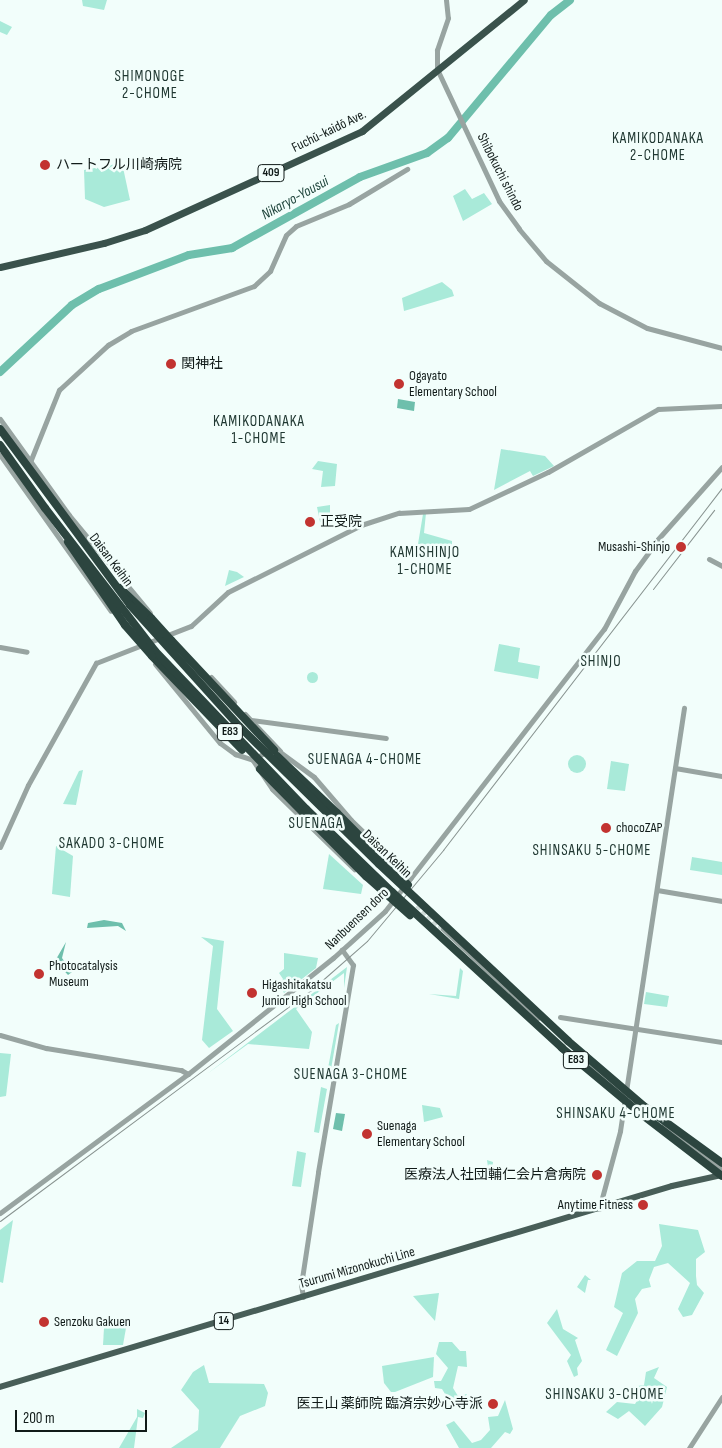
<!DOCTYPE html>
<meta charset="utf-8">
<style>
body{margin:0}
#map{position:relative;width:722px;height:1448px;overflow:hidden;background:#f2fefb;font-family:"Sofia Sans Condensed","Noto Sans JP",sans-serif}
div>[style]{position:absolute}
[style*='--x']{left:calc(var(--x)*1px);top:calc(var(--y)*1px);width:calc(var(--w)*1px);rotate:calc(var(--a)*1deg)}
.green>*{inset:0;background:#a9ead9}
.round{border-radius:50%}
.water>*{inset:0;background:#6ebfac}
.river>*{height:8px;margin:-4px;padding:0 4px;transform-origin:4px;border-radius:4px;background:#6ebfac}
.tertiary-tunnel>*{height:5px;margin-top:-2.5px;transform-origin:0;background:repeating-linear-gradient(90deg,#d0dcd9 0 5px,transparent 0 7.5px)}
.tertiary>*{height:5px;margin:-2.5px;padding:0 2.5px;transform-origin:2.5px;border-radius:2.5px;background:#98a4a1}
.primary>*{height:6px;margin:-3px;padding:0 3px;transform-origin:3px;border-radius:3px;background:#485e58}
.trunk>*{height:7px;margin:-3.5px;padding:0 3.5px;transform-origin:3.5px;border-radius:3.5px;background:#3a524c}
.motorway>*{height:8px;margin:-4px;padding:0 4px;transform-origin:4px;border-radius:4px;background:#2c453f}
.rail>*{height:1px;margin:-0.5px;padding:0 0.5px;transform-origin:0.5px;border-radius:0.5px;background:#889390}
.motorway-bridge>*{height:8px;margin:-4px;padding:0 4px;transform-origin:4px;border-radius:4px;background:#2c453f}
.dots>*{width:14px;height:14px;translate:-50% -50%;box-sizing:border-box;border:2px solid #f2fefb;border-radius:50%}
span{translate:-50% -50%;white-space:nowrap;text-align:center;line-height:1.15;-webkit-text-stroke:5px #f2fefb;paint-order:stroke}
.shield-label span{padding:1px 4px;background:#f2fefb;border:1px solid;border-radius:4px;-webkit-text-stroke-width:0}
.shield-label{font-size:12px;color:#111b19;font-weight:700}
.street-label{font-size:14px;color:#111b19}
.poi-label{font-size:14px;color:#111b19}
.left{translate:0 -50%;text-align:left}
.right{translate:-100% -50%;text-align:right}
.neighbourhood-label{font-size:15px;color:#203832;letter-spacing:1px}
.water-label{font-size:15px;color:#20463d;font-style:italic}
.scale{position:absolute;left:15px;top:1410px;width:132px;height:22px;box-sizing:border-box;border:2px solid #111b19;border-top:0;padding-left:6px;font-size:15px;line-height:18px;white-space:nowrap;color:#111b19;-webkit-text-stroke:4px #f2fefb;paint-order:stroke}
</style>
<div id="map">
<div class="green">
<div style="clip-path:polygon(82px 0,107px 0,104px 10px,83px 6px)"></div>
<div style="clip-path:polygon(0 21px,12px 27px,7px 35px,0 32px)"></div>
<div style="clip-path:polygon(494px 142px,489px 151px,489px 163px,481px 147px)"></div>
<div style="clip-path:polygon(122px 163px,130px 200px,104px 207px,85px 199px,84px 170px)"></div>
<div style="clip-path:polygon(465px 189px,472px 199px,484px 193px,492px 204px,463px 221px,453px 196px)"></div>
<div style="clip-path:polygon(442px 282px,452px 290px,454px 296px,404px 311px,402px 298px)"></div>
<div style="clip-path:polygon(501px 449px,545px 456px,554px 466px,533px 476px,530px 471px,494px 490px)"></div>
<div style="clip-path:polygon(318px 461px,337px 464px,335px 486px,321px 487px,323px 471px,312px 469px)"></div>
<div style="clip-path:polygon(330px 505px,330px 521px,320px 522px,317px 507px)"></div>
<div style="clip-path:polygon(426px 513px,424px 533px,452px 541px,452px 548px,418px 544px,423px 514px)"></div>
<div style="clip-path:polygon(229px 570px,237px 572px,244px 577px,225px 586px)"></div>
<div style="clip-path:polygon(499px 644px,520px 648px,518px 662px,540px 666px,538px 679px,494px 671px)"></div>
<div class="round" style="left:306.5px;top:671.5px;width:11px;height:11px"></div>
<div class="round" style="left:568px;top:755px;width:18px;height:18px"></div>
<div style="clip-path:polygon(611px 761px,629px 764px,625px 791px,607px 789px)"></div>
<div style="clip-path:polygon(83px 770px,76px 805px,63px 804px,79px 771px)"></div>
<div style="clip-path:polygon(56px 846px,73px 856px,70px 897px,52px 894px)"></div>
<div style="clip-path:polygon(329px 854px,363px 885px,361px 894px,323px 889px)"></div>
<div style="clip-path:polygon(692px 857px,722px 862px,722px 875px,690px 870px)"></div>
<div style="clip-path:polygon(201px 937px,224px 941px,217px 1009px,233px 1031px,209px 1048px,202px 1040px,213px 946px)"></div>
<div style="clip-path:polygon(284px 953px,318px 958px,316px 968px,284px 993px,280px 986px,283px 979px,279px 973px,284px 969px)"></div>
<div style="clip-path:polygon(347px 967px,344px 988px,344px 973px,296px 1009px,312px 1032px,309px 1049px,248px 1044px,207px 1074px)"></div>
<div style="clip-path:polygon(460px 968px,463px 971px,459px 999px,429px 994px,456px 996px)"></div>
<div style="clip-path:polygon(646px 992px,669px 996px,667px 1007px,644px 1004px)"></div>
<div style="clip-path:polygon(339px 1023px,330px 1075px,327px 1074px,336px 1025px)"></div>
<div style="clip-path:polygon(0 1053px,11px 1054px,6px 1096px,0 1097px)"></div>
<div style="clip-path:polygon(321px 1087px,327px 1089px,319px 1133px,314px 1132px)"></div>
<div style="clip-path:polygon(422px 1105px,440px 1108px,443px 1117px,424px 1122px)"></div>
<div style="clip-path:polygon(297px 1151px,306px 1153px,301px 1187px,292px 1186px)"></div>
<div style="clip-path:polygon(487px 1160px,493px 1162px,491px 1182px,490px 1182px)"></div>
<div style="clip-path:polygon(13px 1220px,3px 1283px,0 1282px,0 1230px)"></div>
<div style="clip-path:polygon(659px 1224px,698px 1230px,705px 1252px,696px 1259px,696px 1276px,697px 1285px,704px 1293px,692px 1315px,683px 1317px,678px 1309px,690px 1283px,668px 1263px,654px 1267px,649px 1280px,651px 1287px,642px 1289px,635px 1299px,638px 1313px,617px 1356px,606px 1350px,623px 1313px,614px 1307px,622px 1273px,637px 1261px,655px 1261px,662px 1246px)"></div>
<div style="clip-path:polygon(585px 1275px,591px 1280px,588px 1280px,585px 1293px,577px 1287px)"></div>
<div style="clip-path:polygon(439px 1293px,435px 1321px,413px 1296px)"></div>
<div style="clip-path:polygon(557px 1309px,563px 1329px,578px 1338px,575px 1340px,582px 1361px,577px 1368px,578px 1375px,574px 1377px,567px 1361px,571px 1355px,547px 1323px)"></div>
<div style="clip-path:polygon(119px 1326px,126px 1328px,123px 1345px,103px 1345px,104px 1328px)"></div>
<div style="clip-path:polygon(439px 1342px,452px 1342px,460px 1351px,466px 1351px,467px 1367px,458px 1366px,453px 1388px,458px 1396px,467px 1394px,462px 1402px,450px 1402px,442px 1389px,435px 1388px,434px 1381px,441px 1381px,448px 1368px,436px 1354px)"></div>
<div style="clip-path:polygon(434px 1357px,433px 1377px,395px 1392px,391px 1392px,384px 1383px,382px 1366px)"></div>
<div style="clip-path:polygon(204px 1365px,209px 1383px,264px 1384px,268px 1393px,265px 1406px,240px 1416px,220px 1448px,171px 1448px,198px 1430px,199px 1410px,181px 1390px,193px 1372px)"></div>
<div style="clip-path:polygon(659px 1367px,654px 1378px,667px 1387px,662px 1407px,645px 1426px,629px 1411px,618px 1419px,606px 1412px,617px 1402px,635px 1404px,640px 1396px,638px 1386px,644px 1385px,646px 1372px)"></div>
<div style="clip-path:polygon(505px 1400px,513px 1429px,510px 1434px,505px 1432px,491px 1448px,459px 1448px,446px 1425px,454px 1421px,472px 1443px,481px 1440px,490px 1430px,488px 1417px,498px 1416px)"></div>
<div style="clip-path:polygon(137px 1409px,145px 1413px,143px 1418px,138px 1417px,134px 1448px,119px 1448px,137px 1417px)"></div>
</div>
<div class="water">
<div style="clip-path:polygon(398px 399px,415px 402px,414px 411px,397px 408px)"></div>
<div style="clip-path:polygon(104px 920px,122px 923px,126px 931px,118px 926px,87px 928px,88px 923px)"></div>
<div style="clip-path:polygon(66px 942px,62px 958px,72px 972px,68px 975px,55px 961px)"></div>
<div style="clip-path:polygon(336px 1113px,345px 1114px,342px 1131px,333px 1129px)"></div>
</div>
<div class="river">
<div style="--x:0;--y:372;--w:98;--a:-42.9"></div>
<div style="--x:72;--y:305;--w:31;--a:-31"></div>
<div style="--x:99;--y:289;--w:96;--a:-20.7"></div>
<div style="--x:189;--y:255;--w:44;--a:-9.2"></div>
<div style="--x:232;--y:248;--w:146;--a:-29"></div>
<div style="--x:360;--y:177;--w:71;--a:-19.7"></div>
<div style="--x:427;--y:153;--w:26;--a:-36"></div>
<div style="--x:448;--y:138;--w:160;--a:-50.1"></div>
<div style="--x:551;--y:15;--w:24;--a:-38"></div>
</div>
<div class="tertiary-tunnel">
<div style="--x:417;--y:905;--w:35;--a:43"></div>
</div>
<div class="tertiary">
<div style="--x:446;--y:0;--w:18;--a:84"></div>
<div style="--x:448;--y:18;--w:34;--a:109"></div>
<div style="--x:437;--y:50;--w:19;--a:90"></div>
<div style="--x:437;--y:69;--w:146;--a:64.8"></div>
<div style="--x:499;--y:201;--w:34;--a:54"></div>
<div style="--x:519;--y:229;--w:42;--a:49.8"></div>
<div style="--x:546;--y:261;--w:68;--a:38.4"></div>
<div style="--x:599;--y:303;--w:54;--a:27.5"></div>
<div style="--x:647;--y:328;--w:78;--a:14.9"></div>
<div style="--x:0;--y:419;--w:118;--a:54.3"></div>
<div style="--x:69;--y:515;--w:127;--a:50.4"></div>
<div style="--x:0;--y:455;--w:191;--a:54.6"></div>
<div style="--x:30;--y:462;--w:78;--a:-68.1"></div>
<div style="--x:59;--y:390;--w:67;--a:-42.6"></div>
<div style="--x:108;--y:345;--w:27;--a:-31"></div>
<div style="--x:131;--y:331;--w:131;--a:-20.1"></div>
<div style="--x:254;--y:286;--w:22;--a:-43"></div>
<div style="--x:270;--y:271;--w:39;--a:-66"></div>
<div style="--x:286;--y:235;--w:13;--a:-42"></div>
<div style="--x:296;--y:226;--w:57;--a:-22.5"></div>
<div style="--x:349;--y:204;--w:68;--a:-31.1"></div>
<div style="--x:709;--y:559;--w:15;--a:28"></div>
<div style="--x:0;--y:647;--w:27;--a:10"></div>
<div style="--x:155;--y:664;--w:102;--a:50.6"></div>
<div style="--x:220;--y:743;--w:19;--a:36"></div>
<div style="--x:235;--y:754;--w:19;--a:18"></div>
<div style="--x:253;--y:760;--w:17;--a:-33"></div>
<div style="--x:267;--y:751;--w:13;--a:4"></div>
<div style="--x:280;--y:752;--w:42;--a:36.3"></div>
<div style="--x:314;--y:777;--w:57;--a:49.3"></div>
<div style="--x:351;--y:820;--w:83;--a:44"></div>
<div style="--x:211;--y:677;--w:34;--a:47"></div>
<div style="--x:245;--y:714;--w:51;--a:46.6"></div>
<div style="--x:251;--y:720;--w:136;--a:7.6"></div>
<div style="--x:252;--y:759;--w:36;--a:56"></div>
<div style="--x:272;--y:789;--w:115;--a:44.3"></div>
<div style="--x:675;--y:768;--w:48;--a:9.7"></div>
<div style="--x:0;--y:847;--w:68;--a:-65.7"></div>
<div style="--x:28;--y:785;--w:140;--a:-60.9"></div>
<div style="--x:96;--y:663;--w:102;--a:-21.3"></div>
<div style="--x:191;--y:626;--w:50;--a:-42.6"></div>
<div style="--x:228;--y:592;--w:149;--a:-26.7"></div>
<div style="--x:361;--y:525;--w:40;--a:-18"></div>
<div style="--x:399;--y:513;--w:70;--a:-3.3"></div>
<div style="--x:469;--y:509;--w:87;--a:-25.1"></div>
<div style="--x:548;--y:472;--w:127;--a:-29.8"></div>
<div style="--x:658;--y:409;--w:64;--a:-2.7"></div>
<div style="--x:657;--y:890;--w:66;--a:9.6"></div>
<div style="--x:443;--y:929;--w:130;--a:43.1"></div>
<div style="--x:560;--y:1017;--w:164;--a:8.8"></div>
<div style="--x:0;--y:1035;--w:48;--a:15.8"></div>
<div style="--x:46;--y:1048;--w:137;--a:9.3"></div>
<div style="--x:181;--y:1070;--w:8;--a:30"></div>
<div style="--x:575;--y:1052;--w:67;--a:40.1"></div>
<div style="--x:664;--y:1125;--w:72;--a:36.6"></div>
<div style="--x:599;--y:1209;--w:81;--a:-74.9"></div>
<div style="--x:620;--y:1131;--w:428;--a:-81.4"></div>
<div style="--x:0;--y:1213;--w:234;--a:-36.5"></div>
<div style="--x:188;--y:1074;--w:186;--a:-38.7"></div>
<div style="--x:333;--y:958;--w:70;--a:-42.1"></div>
<div style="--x:385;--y:911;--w:357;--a:-52.2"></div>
<div style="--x:604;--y:629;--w:66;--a:-61.9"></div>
<div style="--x:635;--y:571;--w:39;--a:-54"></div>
<div style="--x:658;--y:539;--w:96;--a:-48.4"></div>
<div style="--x:303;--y:1297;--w:12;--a:-99"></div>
<div style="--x:301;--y:1285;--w:114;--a:-81.4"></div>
<div style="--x:318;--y:1172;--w:210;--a:-80.4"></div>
<div style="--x:353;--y:965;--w:19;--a:-126"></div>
<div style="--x:689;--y:1448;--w:61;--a:-57.1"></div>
</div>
<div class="primary">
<div style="--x:0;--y:1387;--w:701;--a:-16.65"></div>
<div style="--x:672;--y:1186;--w:51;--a:-12.4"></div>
</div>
<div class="trunk">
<div style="--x:0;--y:267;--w:107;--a:-13"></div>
<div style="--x:104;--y:243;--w:43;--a:-17.6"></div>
<div style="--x:145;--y:230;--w:239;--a:-24.5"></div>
<div style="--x:362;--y:131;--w:208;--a:-39"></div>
</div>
<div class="motorway">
<div style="--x:0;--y:445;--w:77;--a:54.5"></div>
<div style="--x:68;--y:542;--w:101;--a:55.5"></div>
<div style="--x:120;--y:588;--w:43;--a:44.1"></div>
<div style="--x:171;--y:640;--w:151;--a:46.9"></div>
<div style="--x:152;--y:656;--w:130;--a:46.2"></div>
<div style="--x:277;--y:756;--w:83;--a:43.5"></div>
<div style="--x:260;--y:769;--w:151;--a:45.3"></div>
</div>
<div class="rail">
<div style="--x:653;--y:589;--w:100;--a:-52.3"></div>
<div style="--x:0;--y:1221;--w:386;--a:-36.6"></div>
<div style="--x:310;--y:991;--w:76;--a:-41.3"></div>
<div style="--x:367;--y:941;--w:119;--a:-50.1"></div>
<div style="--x:443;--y:850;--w:457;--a:-52.4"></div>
</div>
<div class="motorway-bridge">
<div style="--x:0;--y:429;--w:219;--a:53.5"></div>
<div style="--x:130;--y:605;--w:164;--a:48"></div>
<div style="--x:240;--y:727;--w:195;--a:44.6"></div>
<div style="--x:379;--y:864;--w:259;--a:43.1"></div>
<div style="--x:568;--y:1041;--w:101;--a:40.6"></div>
<div style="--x:645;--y:1107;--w:95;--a:36"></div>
<div style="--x:45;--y:508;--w:180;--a:52.4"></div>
<div style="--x:155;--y:651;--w:219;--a:46.3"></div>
<div style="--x:306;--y:809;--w:120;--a:44"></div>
<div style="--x:392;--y:892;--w:231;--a:42.5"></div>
<div style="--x:562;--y:1048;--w:102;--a:39.8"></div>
<div style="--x:640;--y:1113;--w:103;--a:37.5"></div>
<div style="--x:151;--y:618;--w:30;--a:48"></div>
<div style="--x:125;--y:625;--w:41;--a:48.9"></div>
<div style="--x:337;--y:813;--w:101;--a:45.4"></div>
<div style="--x:366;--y:876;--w:59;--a:41.6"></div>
</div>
<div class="dots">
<div style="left:45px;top:165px;background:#c23330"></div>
<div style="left:171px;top:364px;background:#c23330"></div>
<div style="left:399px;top:384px;background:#c23330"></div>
<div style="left:310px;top:522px;background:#c23330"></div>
<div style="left:681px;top:547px;background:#c23330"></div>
<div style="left:606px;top:828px;background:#c23330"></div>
<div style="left:39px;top:974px;background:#c23330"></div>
<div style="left:252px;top:993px;background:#c23330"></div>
<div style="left:367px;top:1134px;background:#c23330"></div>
<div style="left:597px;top:1175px;background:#c23330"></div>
<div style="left:643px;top:1205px;background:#c23330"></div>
<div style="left:44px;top:1322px;background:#c23330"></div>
<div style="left:493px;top:1404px;background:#c23330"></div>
</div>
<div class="shield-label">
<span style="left:271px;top:173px">409</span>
<span style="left:230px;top:732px">E83</span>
<span style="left:576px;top:1060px">E83</span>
<span style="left:224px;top:1321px">14</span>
</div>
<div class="street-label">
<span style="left:329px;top:131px;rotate:-26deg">Fuchū-kaidō Ave.</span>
<span style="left:500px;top:172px;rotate:63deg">Shibokuchi shindo</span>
<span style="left:111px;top:560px;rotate:53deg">Daisan Keihin</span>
<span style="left:387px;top:854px;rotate:44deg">Daisan Keihin</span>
<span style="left:357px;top:919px;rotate:-44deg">Nanbuensen doro</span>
<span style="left:357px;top:1268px;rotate:-16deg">Tsurumi Mizonokuchi Line</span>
</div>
<div class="poi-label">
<span class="left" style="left:56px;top:165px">ハートフル川崎病院</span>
<span class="left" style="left:181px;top:364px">関神社</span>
<span class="left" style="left:409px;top:384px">Ogayato<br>Elementary School</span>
<span class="left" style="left:320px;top:522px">正受院</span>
<span class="right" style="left:670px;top:547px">Musashi-Shinjo</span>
<span class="left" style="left:616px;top:828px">chocoZAP</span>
<span class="left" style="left:49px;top:974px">Photocatalysis<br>Museum</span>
<span class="left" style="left:262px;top:993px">Higashitakatsu<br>Junior High School</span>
<span class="left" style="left:377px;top:1134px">Suenaga<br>Elementary School</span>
<span class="right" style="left:586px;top:1175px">医療法人社団輔仁会片倉病院</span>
<span class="right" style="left:633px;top:1205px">Anytime Fitness</span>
<span class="left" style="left:54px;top:1322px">Senzoku Gakuen</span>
<span class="right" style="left:483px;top:1404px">医王山 薬師院 臨済宗妙心寺派</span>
</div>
<div class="neighbourhood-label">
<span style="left:150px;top:85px">SHIMONOGE<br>2-CHOME</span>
<span style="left:658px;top:147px">KAMIKODANAKA<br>2-CHOME</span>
<span style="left:259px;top:430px">KAMIKODANAKA<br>1-CHOME</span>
<span style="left:425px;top:561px">KAMISHINJO<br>1-CHOME</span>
<span style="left:601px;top:662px">SHINJO</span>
<span style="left:365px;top:760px">SUENAGA 4-CHOME</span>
<span style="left:316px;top:824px">SUENAGA</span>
<span style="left:112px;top:844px">SAKADO 3-CHOME</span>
<span style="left:592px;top:851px">SHINSAKU 5-CHOME</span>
<span style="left:351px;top:1075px">SUENAGA 3-CHOME</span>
<span style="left:616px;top:1114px">SHINSAKU 4-CHOME</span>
<span style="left:605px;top:1395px">SHINSAKU 3-CHOME</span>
</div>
<div class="water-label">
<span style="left:295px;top:198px;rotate:-29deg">Nikaryo-Yousui</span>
</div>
<div class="scale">200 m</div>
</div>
